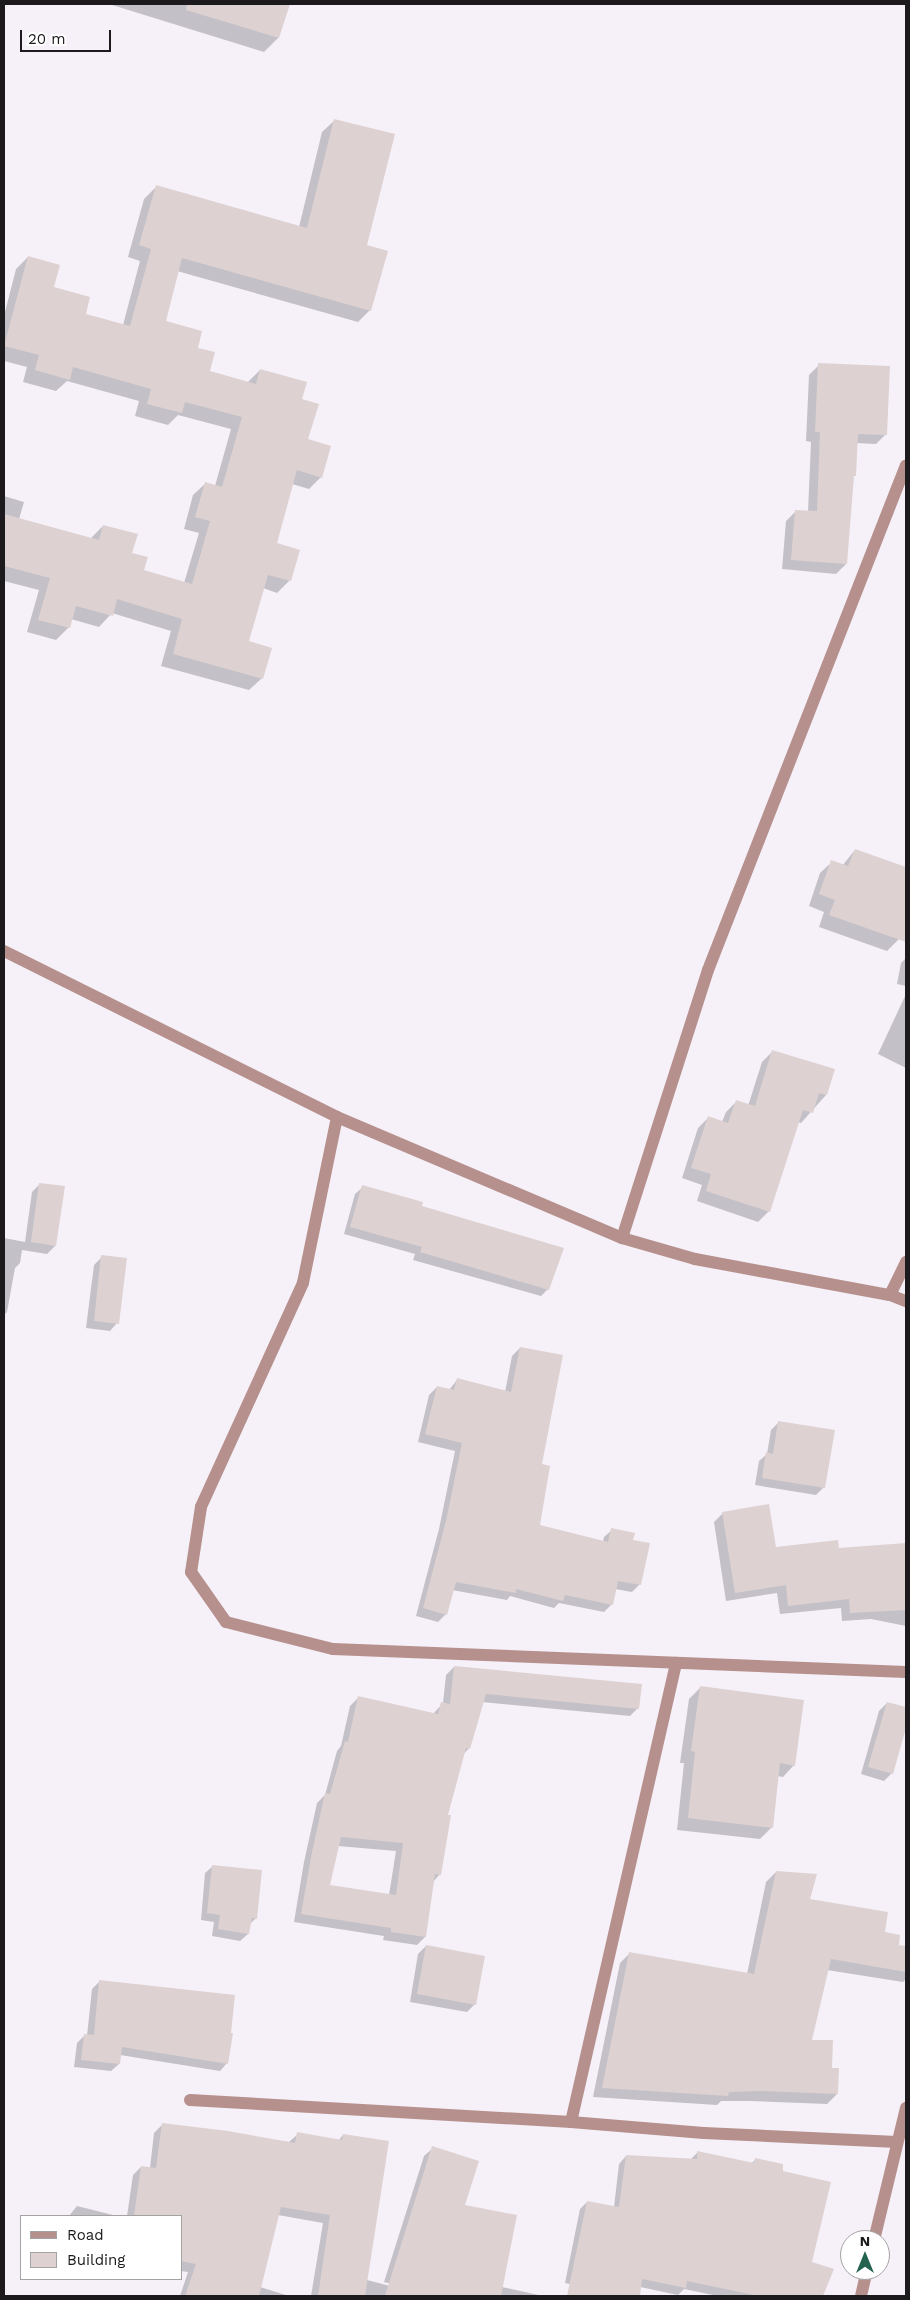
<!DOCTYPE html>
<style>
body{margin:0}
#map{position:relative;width:910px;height:2300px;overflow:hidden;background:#f6f0f9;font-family:"Work Sans",sans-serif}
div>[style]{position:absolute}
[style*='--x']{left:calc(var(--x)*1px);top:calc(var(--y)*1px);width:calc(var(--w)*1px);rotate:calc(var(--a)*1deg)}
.shadow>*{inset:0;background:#0003}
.building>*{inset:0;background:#ddd2d1}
.street>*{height:12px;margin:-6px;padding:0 6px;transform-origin:6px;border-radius:6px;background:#b6908c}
span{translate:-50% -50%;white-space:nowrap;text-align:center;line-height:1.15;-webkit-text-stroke:4px #fff;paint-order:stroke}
.frame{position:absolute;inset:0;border:5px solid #1c1a1c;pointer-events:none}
.legend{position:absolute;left:20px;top:2215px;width:162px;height:65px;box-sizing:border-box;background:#fff;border:1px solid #a4a3a4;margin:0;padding:6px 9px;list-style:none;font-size:15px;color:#1c1a1c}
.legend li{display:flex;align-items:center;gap:10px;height:25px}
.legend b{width:25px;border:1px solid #a4a3a4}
.north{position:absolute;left:840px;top:2230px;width:50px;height:50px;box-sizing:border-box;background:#fff;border:1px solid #a4a3a4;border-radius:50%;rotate:0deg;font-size:14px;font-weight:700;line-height:20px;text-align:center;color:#1c1a1c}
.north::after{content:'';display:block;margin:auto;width:18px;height:22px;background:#246350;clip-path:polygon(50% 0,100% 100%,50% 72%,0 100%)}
.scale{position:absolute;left:20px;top:30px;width:91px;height:22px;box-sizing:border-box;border:2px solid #1c1a1c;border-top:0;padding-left:6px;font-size:15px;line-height:18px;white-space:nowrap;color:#1c1a1c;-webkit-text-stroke:4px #fff;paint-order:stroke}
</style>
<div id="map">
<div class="shadow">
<div style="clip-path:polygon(109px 4px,288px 4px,278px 38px,264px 52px)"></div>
<div style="clip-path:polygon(335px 120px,366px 246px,370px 310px,358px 322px,177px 271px,164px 322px,196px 349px,208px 371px,247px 383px,260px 370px,300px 400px,307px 440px,321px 477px,309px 489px,292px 484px,275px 544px,290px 580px,277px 593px,263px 588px,247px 642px,262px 678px,249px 690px,161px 666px,171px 631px,112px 613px,99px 627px,71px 619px,68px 628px,56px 640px,27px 632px,39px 590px,4px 581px,4px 496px,24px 502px,19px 519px,90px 539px,103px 526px,131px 554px,142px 571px,184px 583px,199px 533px,184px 529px,193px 495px,206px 483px,215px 486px,231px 429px,178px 415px,168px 425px,135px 416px,139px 401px,67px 381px,56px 391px,23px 382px,27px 367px,4px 361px,4px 316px,16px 269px,28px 257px,52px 288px,84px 315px,123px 325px,140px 261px,128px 257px,144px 199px,156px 187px,299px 227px,322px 132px)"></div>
<div style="clip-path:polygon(819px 365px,886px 434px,876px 444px,856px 443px,846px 564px,836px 574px,782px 569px,786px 521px,796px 511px,808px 512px,811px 442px,806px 441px,809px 375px)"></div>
<div style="clip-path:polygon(855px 850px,906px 868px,906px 919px,899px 939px,887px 951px,819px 927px,824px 912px,809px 906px,820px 873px,832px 862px,842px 866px)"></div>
<div style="clip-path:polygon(906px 958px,906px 986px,897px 984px,901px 963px)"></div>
<div style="clip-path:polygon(906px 994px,906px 1068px,878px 1054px)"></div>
<div style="clip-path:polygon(772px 1052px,826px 1095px,801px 1123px,798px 1122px,769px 1211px,758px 1222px,697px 1201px,702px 1185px,682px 1178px,698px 1128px,708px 1118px,722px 1122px,726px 1112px,736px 1102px,748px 1106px,762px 1062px)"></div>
<div style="clip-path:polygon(40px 1184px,55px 1246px,47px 1254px,22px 1250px,20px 1263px,15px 1268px,7px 1312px,4px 1315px,4px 1238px,25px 1242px,32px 1192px)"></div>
<div style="clip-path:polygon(363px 1187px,420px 1207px,548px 1289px,541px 1296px,413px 1260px,415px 1254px,344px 1234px,355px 1194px)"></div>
<div style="clip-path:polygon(102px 1257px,117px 1323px,110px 1331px,86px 1328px,94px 1265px)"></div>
<div style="clip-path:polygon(520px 1348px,541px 1465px,538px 1526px,603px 1542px,604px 1537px,612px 1530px,632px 1541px,640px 1584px,632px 1592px,615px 1589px,612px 1604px,604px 1612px,559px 1603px,554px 1608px,510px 1596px,507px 1600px,452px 1590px,446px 1614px,438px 1622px,416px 1616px,439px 1529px,455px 1451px,418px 1442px,429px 1395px,437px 1387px,449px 1390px,457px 1380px,505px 1392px,512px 1356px)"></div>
<div style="clip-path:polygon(779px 1422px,824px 1487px,816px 1495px,755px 1485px,759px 1461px,767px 1454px,771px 1430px)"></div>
<div style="clip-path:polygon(723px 1513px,775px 1548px,838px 1550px,906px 1544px,906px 1626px,871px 1619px,842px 1621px,841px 1608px,780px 1614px,777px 1593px,726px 1601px,714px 1522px)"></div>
<div style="clip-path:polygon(evenodd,454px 1667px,638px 1708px,630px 1716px,482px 1702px,469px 1748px,463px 1755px,447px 1816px,440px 1874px,433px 1882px,425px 1937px,417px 1945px,383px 1940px,384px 1936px,294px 1922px,304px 1862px,317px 1803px,325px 1795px,337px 1751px,341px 1746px,350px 1706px,359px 1697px,433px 1714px,443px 1703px,446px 1675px,454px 1667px,338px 1846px,396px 1851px,389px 1895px,329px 1886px,338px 1846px)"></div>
<div style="clip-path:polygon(701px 1687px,794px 1765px,783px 1777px,777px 1776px,772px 1827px,760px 1839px,677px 1830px,684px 1763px,680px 1763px,689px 1699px)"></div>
<div style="clip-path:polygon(887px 1703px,906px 1708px,906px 1723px,892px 1773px,884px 1781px,861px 1774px,879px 1711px)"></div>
<div style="clip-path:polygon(213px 1866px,256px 1918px,249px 1925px,248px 1934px,240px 1941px,212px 1936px,214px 1922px,201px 1920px,205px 1873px)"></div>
<div style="clip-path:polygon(776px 1872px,809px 1900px,884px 1933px,897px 1946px,906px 1948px,906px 1979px,903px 1982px,827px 1970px,811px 2041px,831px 2070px,837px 2094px,827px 2104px,749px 2101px,721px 2101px,717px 2105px,593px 2097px,620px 1963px,630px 1953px,747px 1974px,766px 1882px)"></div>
<div style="clip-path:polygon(426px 1946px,475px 2004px,467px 2012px,410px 2002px,418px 1954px)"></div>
<div style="clip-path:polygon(99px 1982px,227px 2063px,220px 2071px,120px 2055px,119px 2064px,111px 2071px,74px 2067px,77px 2043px,84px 2036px,87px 2036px,92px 1989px)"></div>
<div style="clip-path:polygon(162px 2125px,289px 2142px,298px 2134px,338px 2141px,343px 2135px,367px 2280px,390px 2286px,386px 2296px,311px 2296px,323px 2223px,278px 2215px,260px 2287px,289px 2296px,180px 2296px,188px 2272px,181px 2271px,181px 2216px,127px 2216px,133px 2175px,141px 2167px,150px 2168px,154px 2133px)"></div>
<div style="clip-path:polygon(433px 2148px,463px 2206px,502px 2287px,543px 2296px,437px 2296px,384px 2282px,424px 2156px)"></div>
<div style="clip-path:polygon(698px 2152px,751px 2164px,755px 2160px,782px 2172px,810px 2263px,832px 2269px,821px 2296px,718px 2296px,684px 2289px,678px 2295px,626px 2284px,618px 2294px,565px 2283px,580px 2209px,587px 2202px,614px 2207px,619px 2164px,626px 2156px,690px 2160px)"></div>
<div style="clip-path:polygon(77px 2206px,117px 2216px,69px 2216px)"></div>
</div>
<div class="building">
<div style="clip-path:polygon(187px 4px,290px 4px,279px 38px,186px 10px)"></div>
<div style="clip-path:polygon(334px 119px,395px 134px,367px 245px,388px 251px,371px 311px,182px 258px,166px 321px,202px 331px,198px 348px,215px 352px,210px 371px,256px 384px,260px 369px,307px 382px,302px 399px,319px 404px,308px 439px,331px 446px,322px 478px,297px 470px,277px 543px,300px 550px,291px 581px,268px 575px,249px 641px,272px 648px,263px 679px,173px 654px,182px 619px,117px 599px,113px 616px,76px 606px,70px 628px,38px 620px,50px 578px,4px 566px,4px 514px,99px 540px,103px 525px,138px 534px,132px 553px,148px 557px,144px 570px,192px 584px,210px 521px,195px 517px,205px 482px,222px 487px,242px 417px,185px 402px,182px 413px,147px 404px,151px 389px,73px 367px,70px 380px,35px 370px,39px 355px,4px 346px,28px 256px,60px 265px,54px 287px,90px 297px,86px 314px,130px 326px,151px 249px,139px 245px,156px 185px,307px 228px)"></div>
<div style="clip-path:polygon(818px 363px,890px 366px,887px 435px,858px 434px,856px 476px,854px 476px,847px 564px,791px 560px,795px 510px,817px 511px,820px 432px,815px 432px)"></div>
<div style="clip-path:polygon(855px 849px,906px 867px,906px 942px,829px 915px,835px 900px,819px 894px,831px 860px,848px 866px)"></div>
<div style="clip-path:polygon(772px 1050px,835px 1069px,827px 1095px,819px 1093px,813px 1113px,803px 1110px,770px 1212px,706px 1191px,711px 1174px,691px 1168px,708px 1116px,728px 1123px,736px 1100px,755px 1106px)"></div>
<div style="clip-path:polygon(39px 1183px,65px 1186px,56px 1246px,31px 1242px)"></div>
<div style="clip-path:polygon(362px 1185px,423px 1202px,422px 1206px,564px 1248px,549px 1290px,420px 1252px,422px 1247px,350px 1227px)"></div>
<div style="clip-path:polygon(101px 1255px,127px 1258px,119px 1324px,94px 1321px)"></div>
<div style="clip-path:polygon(520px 1347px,563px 1355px,542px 1464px,550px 1466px,540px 1525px,608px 1542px,611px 1528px,635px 1533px,633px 1540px,650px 1543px,641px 1585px,618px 1581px,613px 1605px,565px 1595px,563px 1601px,516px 1589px,516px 1593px,456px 1582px,447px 1615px,423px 1608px,446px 1521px,462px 1443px,425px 1434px,437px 1386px,454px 1390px,457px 1378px,511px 1392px)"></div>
<div style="clip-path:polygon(778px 1421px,835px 1430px,825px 1488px,762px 1478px,766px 1452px,773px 1454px)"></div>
<div style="clip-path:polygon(769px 1504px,776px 1547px,838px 1540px,839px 1548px,906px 1543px,906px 1610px,850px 1613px,849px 1599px,788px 1606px,786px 1585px,735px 1593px,722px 1512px)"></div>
<div style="clip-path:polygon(evenodd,454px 1666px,642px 1684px,639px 1709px,486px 1694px,470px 1749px,466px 1748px,448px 1815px,451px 1815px,441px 1875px,435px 1874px,426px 1937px,391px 1932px,391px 1928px,301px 1914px,312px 1852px,325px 1793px,330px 1794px,345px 1741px,348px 1742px,358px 1696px,438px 1714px,441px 1702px,450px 1704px,454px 1666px,341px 1837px,403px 1843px,396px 1895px,330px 1885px,341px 1837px)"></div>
<div style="clip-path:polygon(700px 1686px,804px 1700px,795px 1766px,780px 1763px,773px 1828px,688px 1818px,695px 1752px,691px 1751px)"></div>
<div style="clip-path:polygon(887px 1702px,906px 1707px,906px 1728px,893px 1774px,868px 1767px)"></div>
<div style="clip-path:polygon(212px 1865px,262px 1870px,257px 1919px,252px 1918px,249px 1934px,218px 1929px,220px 1915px,207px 1913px)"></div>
<div style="clip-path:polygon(776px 1871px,817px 1874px,810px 1899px,888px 1912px,885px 1932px,900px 1935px,899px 1945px,906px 1946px,906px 1972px,831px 1959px,812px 2040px,833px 2040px,832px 2068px,839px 2068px,838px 2094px,760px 2091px,729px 2092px,728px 2096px,602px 2088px,629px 1952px,754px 1974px)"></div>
<div style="clip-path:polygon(426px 1945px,485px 1956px,476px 2005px,417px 1994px)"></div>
<div style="clip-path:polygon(99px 1980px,235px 1995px,231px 2033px,233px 2033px,228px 2064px,122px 2047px,120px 2064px,81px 2060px,84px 2034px,94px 2035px)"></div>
<div style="clip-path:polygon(162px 2123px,228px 2131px,295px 2143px,297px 2132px,342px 2140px,343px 2134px,389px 2141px,365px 2296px,318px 2296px,330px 2215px,281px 2207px,259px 2296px,185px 2296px,196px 2264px,181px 2261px,181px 2216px,134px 2216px,141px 2166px,156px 2168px)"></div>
<div style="clip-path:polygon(432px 2146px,479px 2161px,465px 2205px,517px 2215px,501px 2296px,385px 2296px)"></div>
<div style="clip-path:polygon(697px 2151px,754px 2163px,755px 2158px,783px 2164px,783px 2171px,831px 2182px,812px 2262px,834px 2269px,823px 2296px,759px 2296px,687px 2281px,686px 2288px,642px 2279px,640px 2296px,567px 2296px,587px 2201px,619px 2207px,626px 2155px,697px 2159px)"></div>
</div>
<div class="street">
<div style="--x:4;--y:951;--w:372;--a:26.5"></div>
<div style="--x:337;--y:1117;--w:310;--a:23"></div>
<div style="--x:622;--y:1238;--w:76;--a:16"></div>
<div style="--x:695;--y:1259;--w:198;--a:10.5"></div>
<div style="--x:890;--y:1295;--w:17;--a:21"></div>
<div style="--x:337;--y:1117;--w:169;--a:101.6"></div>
<div style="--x:303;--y:1283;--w:246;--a:114.5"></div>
<div style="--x:201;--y:1507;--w:66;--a:98.7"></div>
<div style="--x:191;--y:1572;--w:61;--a:55"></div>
<div style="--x:226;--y:1622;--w:110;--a:14.2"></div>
<div style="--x:333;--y:1649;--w:573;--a:2.3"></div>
<div style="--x:622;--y:1238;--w:281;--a:-72.2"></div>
<div style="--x:708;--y:970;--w:542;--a:-68.59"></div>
<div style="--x:890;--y:1295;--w:37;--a:-64"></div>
<div style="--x:190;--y:2100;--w:382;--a:3.3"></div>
<div style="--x:571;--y:2122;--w:133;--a:4.7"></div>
<div style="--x:704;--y:2133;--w:193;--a:2.7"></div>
<div style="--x:571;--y:2122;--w:471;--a:-77.1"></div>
<div style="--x:874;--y:2240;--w:136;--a:-76.4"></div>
<div style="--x:861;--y:2296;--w:27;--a:-77"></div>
</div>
<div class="frame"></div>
<ul class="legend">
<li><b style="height:6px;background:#b6908c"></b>Road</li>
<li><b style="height:14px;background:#ddd2d1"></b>Building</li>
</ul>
<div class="north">N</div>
<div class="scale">20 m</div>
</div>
